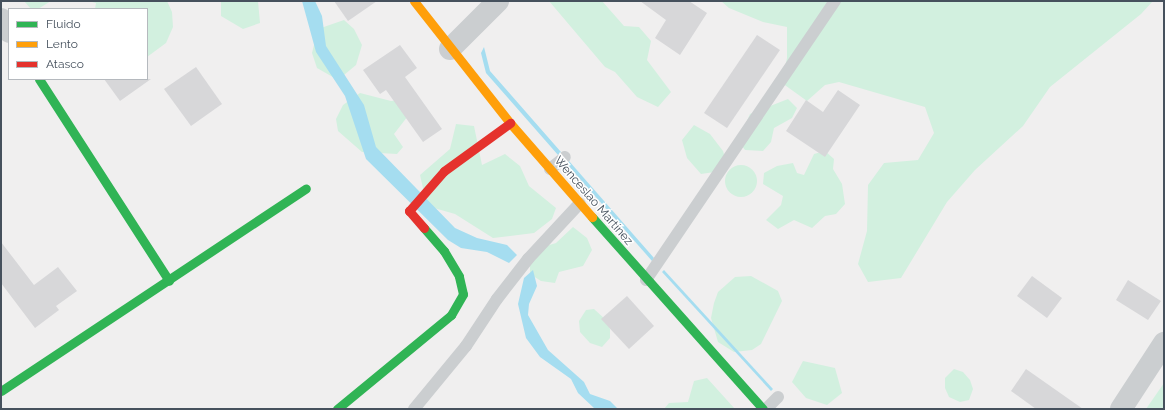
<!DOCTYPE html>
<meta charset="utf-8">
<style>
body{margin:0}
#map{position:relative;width:1165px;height:410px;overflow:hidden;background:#f0efef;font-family:Raleway,sans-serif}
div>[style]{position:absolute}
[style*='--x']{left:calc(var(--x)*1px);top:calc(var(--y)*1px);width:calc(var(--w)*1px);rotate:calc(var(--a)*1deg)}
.green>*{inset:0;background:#d2f0df}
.round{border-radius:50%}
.water>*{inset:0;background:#a5ddf0}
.building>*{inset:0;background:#d7d7d9}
.lane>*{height:12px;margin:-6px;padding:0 6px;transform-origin:6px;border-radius:6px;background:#cbced0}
.street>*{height:22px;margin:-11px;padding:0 11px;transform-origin:11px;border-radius:11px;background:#cbced0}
.fast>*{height:9px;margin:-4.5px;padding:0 4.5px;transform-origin:4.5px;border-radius:4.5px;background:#30b455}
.slow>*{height:9px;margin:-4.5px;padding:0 4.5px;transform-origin:4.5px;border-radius:4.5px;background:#ff9f0a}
.jam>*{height:9px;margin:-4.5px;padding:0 4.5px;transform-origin:4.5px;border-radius:4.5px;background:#e5322d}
span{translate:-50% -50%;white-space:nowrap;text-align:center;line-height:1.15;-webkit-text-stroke:3px #fff;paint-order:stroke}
.street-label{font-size:12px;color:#46515d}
.frame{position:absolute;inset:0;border:2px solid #46515d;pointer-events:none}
.legend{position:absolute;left:8px;top:8px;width:140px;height:72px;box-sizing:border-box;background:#fff;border:1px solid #b5b9be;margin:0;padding:5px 7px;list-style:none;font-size:12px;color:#46515d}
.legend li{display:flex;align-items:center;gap:8px;height:20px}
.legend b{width:20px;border:1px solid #b5b9be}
</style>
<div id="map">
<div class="green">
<div style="clip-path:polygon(24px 1px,51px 1px,38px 9px,31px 9px)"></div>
<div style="clip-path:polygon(88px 1px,167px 1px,172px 12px,173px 27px,166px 43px,147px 57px,147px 9px,95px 9px,96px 3px)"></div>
<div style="clip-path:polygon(221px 1px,258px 1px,260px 23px,243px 29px,221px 16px)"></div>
<div style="clip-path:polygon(549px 1px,602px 1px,624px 26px,639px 27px,651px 41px,647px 60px,671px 92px,658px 107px,637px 97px,615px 72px,605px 67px)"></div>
<div style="clip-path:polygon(721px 1px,1153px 1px,1141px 14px,1050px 87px,1023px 126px,975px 170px,947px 202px,901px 278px,868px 282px,858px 264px,867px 231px,868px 185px,884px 163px,918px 160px,934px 133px,925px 107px,839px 82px,825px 85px,807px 101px,782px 83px,787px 58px,787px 27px,763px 22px,729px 8px)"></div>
<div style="clip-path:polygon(344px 20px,354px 29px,362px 45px,356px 65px,338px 80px,317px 68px,312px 53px,318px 29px)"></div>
<div style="clip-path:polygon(360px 93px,391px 101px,400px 100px,411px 112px,394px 134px,403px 147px,397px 154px,362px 152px,338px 131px,336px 119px,343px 105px)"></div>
<div style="clip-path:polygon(788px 99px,797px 108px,792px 118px,774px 128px,771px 142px,763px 151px,745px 150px,738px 141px,750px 114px)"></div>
<div style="clip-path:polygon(456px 124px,474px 126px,482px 165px,505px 154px,520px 166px,529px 186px,556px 208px,552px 219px,534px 233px,493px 238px,455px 214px,427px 206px,420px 175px,450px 149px)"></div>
<div style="clip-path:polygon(694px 125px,710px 134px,723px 151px,726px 161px,721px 171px,701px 174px,687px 158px,682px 140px)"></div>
<div style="clip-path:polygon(825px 151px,834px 159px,833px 169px,842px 184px,845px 204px,836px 214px,825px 216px,812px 228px,794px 220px,778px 229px,766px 220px,781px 205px,783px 196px,763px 184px,764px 173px,777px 166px,793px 163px,797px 173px,804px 175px,814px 154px)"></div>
<div class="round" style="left:725px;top:165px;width:32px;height:32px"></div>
<div style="clip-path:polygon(573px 227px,587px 238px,592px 250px,583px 266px,559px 272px,555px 283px,541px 281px,530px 274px,530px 264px,543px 247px,556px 243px)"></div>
<div style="clip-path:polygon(751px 276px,778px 291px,782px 301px,761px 344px,752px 350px,734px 352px,718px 342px,711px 318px,714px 303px,718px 292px,735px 277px)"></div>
<div style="clip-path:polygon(594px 309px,606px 320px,610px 329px,610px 338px,602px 347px,590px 343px,580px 332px,579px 321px,586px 310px)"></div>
<div style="clip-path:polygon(803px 361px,835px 368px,842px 393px,827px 405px,806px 398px,792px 382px)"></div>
<div style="clip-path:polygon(954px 369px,963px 372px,970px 380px,973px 389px,969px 400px,960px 402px,949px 397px,945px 388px,945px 378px)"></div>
<div style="clip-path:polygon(707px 378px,735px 409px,664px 409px,669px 403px,688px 402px,694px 381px)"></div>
<div style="clip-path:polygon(1164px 383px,1164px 409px,1146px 409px)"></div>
</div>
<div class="water">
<div style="clip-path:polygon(302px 1px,315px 1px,322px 16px,326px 46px,364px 105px,376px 147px,455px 228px,477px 238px,507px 245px,517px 255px,509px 263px,487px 252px,461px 248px,448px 240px,366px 159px,345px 96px,316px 52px)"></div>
<div style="clip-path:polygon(484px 47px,490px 71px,561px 152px,558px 155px,486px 73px,481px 53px)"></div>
<div style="clip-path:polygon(569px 161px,654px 258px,652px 261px,566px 163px)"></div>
<div style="clip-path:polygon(533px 270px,537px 286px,529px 304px,528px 315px,548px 350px,584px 382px,590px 394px,610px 401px,618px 409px,594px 408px,578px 393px,571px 379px,540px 357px,526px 338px,518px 304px,524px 278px)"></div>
<div style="clip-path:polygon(664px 270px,773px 389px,771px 391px,662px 272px)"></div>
</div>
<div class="building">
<div style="clip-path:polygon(334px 1px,377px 1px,348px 21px)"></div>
<div style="clip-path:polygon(640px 1px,689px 1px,707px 13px,680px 55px,655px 38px,666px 20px)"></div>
<div style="clip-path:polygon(757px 35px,780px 50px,727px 128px,704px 113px)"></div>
<div style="clip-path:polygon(400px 45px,417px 68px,405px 77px,442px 129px,423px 142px,386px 90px,380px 94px,363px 70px)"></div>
<div style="clip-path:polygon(196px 67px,222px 104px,191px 126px,164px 89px)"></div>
<div style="clip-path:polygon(104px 79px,151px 79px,120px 101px)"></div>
<div style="clip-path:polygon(838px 90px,860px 105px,825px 157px,786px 131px,806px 100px,823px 112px)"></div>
<div style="clip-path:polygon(1px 242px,34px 285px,58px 267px,77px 291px,56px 306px,59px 310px,35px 328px,1px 283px)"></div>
<div style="clip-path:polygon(1032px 276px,1062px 298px,1047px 318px,1017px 296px)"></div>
<div style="clip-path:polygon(1128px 280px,1161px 301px,1148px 320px,1116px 300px)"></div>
<div style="clip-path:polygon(627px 296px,654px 326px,629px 349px,601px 319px)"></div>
<div style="clip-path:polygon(1026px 369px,1083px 409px,1036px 409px,1011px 391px)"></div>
</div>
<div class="lane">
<div style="--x:550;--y:169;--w:19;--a:-39"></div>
<div style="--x:646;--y:280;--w:337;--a:-55.9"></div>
<div style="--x:414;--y:409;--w:82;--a:-50.5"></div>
<div style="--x:466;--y:346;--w:56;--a:-56.6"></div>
<div style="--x:497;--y:299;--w:51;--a:-52.2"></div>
<div style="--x:528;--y:259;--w:76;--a:-47.1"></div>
<div style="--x:766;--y:409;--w:17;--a:-45"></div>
</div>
<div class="street">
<div style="--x:1;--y:19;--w:15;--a:58"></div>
<div style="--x:450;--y:49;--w:68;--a:-45"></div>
<div style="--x:1121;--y:409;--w:79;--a:-56.9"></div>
</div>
<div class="fast">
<div style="--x:39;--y:79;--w:240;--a:57.2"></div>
<div style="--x:592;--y:217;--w:257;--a:48.3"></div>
<div style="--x:1;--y:391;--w:366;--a:-33.6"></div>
<div style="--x:337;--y:409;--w:148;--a:-39.5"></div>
<div style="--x:451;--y:315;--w:24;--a:-60"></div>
<div style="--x:463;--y:294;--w:18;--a:-103"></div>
<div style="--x:459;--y:276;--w:29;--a:-121"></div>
<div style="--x:444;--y:251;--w:30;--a:-131"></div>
</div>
<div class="slow">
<div style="--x:414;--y:1;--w:155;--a:51.8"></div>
<div style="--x:510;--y:123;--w:125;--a:48.9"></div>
</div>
<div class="jam">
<div style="--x:424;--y:228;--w:23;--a:-131"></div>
<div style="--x:409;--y:211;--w:53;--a:-48.8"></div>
<div style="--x:444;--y:171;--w:82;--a:-36"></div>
</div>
<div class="street-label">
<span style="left:593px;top:201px;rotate:49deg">Wenceslao Martínez</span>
</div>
<div class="frame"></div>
<ul class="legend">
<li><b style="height:5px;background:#30b455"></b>Fluido</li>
<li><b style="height:5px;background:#ff9f0a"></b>Lento</li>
<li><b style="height:5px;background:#e5322d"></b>Atasco</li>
</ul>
</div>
